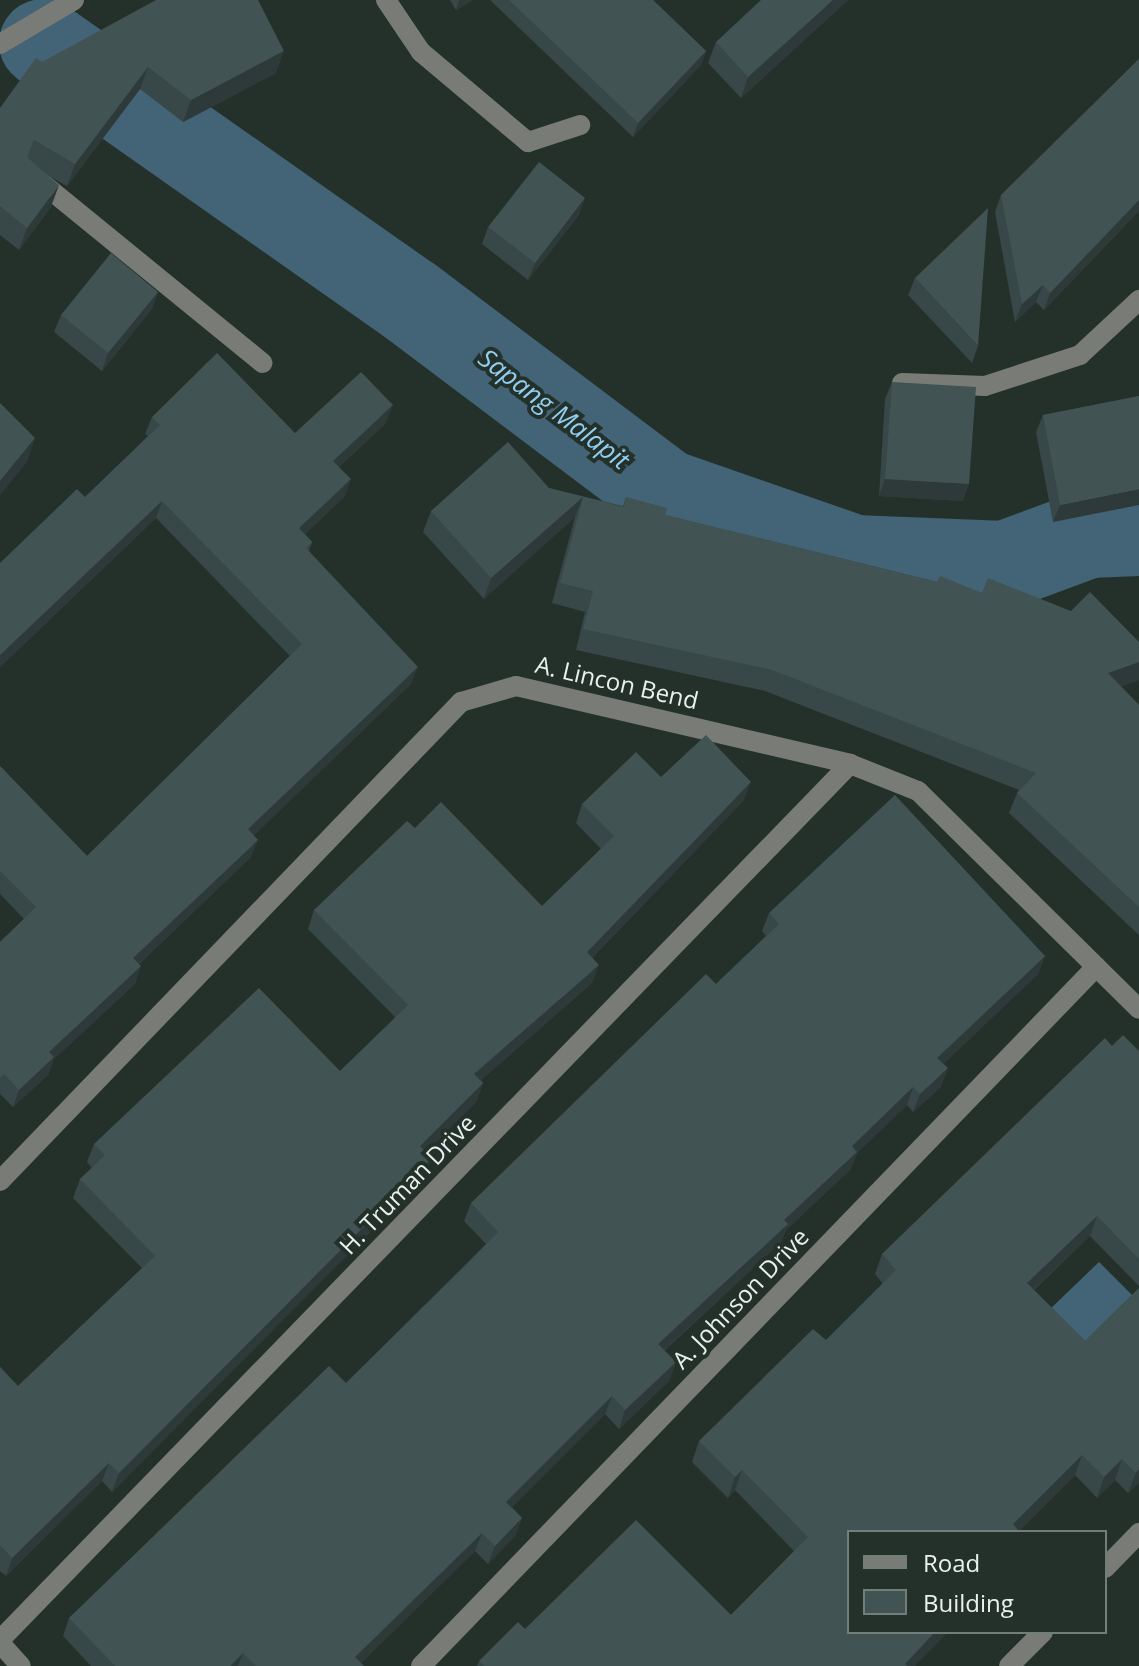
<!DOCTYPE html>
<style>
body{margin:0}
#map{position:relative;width:1139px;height:1666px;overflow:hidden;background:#24312b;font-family:"Open Sans",sans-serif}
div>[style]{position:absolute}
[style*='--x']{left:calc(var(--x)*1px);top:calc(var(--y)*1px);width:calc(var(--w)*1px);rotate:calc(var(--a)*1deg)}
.water>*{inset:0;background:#436476}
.river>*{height:88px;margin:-44px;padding:0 44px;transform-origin:44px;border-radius:44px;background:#436476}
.minor>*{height:20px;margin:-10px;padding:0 10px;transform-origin:10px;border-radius:10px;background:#797c76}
.wall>*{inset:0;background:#384747}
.shaded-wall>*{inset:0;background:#2e3a3a}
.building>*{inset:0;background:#415353}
span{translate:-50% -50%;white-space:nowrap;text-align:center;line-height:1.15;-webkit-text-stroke:8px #24312b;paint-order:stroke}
.street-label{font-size:24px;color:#e8f1ed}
.water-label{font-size:26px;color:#91ceef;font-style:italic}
.legend{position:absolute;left:847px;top:1530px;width:260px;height:104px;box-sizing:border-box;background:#24312b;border:2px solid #727e79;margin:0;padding:10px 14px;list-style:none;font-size:24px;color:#e8f1ed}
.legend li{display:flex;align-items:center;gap:16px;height:40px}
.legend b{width:40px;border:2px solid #727e79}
</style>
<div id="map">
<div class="water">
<div style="clip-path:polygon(1099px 1262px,1135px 1298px,1084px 1349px,1047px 1312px)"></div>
</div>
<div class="river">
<div style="--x:43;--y:43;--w:447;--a:35.1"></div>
<div style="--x:409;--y:300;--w:321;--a:37"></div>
<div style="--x:665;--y:493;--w:200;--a:19.2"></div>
<div style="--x:854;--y:559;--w:151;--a:2.3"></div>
<div style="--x:1005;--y:565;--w:90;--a:-20.3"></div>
<div style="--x:1089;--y:534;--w:50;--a:-2.3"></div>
</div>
<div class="minor">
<div style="--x:386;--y:0;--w:63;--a:56.1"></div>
<div style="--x:421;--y:52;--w:140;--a:40.1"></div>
<div style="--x:528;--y:142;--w:55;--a:-18.1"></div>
<div style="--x:0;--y:44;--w:86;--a:-30.7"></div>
<div style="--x:37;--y:179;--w:291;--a:39.2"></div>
<div style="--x:902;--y:383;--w:83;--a:2.1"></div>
<div style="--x:985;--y:386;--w:100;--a:-18.1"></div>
<div style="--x:1080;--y:355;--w:81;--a:-43"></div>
<div style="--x:0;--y:1181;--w:665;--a:-46.1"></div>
<div style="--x:461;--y:702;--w:57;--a:-16.2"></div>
<div style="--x:516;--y:686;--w:343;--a:13.1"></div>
<div style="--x:850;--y:764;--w:73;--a:21.7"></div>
<div style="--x:918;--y:791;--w:310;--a:44.6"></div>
<div style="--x:1105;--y:1568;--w:49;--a:-45.8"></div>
<div style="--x:0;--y:1640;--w:1221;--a:-45.86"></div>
<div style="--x:0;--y:1643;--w:31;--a:48"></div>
<div style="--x:421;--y:1666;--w:972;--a:-46"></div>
<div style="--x:1009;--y:1666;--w:48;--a:-45"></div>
</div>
<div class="wall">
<div style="clip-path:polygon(450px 0,473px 0,456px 10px)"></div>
<div style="clip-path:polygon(490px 0,653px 0,706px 51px,701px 65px,633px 137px)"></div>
<div style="clip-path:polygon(848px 0,741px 98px,708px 63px,716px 42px)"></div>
<div style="clip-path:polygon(1139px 59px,1139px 211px,1044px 310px,1036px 302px,1015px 322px,995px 212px,1001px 195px)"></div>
<div style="clip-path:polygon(42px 62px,276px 73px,183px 122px,140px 89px,67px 186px,49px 176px,51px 207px,19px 250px,0 235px,0 108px)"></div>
<div style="clip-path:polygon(579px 215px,528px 280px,482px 244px,488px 227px)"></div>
<div style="clip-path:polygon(915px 278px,978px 346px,972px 363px,908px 295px)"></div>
<div style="clip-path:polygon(158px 292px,152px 309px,102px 371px,54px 332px,61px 315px)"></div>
<div style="clip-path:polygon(892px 382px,963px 501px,879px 496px,885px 399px)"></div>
<div style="clip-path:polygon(1139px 396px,1053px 522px,1036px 432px,1043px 415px)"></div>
<div style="clip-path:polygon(152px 417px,295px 433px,386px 423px,339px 467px,345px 496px,305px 534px,312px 542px,309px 551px,411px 684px,254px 835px,251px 857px,139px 964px,135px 984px,54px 1059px,48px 1075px,13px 1107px,0 1094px,0 942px,24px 919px,0 894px,0 766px,87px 856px,290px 656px,156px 518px,0 667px,0 563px,85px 497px,148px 436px,145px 434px)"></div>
<div style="clip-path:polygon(549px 488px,623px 506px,626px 497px,665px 515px,982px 593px,1139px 642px,1139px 680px,1121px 686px,1139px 705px,1139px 935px,1009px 813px,1017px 793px,1019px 790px,765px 691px,576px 650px,585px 612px,552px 603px,575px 517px,484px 599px,423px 532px,431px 511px)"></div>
<div style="clip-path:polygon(661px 777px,744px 800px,592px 958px,592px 983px,481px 1080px,483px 1083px,476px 1102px,426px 1152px,432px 1158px,425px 1177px,112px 1492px,102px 1481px,6px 1576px,0 1571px,0 1367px,18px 1386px,142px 1268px,73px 1198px,80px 1179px,92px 1168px,87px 1162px,94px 1144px,340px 1071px,396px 1018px,308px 929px,314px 910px,415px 828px,542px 906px,601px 849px,576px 823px,582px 804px)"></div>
<div style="clip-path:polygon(769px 913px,1045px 956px,1038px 974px,943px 1064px,941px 1087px,913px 1112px,907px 1105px,857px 1153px,850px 1170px,786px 1230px,781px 1242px,664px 1351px,676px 1362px,669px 1381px,619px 1429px,605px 1414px,512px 1507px,522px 1518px,515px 1536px,488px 1564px,475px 1551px,361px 1663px,364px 1666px,91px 1666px,63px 1636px,69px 1618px,346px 1383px,486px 1244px,464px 1221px,471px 1203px,716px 984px,766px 936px,762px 931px)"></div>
<div style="clip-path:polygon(1112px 1046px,1139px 1051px,1139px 1286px,1090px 1236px,1034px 1290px,1085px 1341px,1139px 1288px,1139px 1482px,1128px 1493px,1115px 1480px,1097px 1498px,1075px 1475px,1019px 1531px,915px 1666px,477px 1666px,479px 1661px,525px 1629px,731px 1615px,794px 1551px,735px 1490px,728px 1498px,692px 1462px,699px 1441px,826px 1340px,883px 1284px,875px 1274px,882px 1254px)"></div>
</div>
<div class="shaded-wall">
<div style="clip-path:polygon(459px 0,473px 0,456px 10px)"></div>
<div style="clip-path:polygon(833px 0,848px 0,741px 98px,748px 77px)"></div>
<div style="clip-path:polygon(284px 51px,276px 73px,183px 122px,191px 100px)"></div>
<div style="clip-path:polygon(706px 51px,701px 65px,633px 137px,638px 123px)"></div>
<div style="clip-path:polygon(148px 67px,140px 89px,67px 186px,75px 164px)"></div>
<div style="clip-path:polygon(59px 185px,51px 207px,19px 250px,27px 228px)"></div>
<div style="clip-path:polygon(585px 198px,579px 215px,528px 280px,535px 263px)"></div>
<div style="clip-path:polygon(1139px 200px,1139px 211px,1044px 310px,1050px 293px)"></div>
<div style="clip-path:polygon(1043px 285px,1036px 302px,1015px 322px,1022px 304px)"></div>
<div style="clip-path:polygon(158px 292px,152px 309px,102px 371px,108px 353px)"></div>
<div style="clip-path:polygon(393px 405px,386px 423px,327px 478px,333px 461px)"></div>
<div style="clip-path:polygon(35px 438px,27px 462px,0 495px,0 481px)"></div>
<div style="clip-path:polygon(351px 479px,345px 496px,293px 546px,299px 528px)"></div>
<div style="clip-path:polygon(885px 479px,969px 484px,963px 501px,879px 496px)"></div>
<div style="clip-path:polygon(1139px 489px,1139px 505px,1053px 522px,1060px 505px)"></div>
<div style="clip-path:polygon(583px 497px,575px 517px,484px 599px,491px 578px)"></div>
<div style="clip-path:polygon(162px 501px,156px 518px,0 667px,0 655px)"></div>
<div style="clip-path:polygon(1139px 662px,1139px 680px,1100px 694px,1108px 673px)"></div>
<div style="clip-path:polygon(418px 667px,411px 684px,242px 847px,248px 829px)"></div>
<div style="clip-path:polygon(751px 782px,744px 800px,580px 970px,587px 952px)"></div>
<div style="clip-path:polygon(258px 840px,251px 857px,127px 975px,133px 958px)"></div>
<div style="clip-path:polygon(1045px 956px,1038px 974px,931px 1076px,937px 1058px)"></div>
<div style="clip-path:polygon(599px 965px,592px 983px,467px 1092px,474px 1074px)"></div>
<div style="clip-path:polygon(141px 966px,135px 984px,54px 1059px,48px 1075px,13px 1107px,19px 1090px,49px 1052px)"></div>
<div style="clip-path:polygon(948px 1068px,941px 1087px,913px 1112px,920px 1094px)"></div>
<div style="clip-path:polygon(483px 1083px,476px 1102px,413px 1164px,420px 1146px)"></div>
<div style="clip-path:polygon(913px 1087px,907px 1105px,857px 1153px,850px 1170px,786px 1230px,781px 1242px,651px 1362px,658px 1344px,784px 1220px,852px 1146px)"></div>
<div style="clip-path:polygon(432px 1158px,425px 1177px,112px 1492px,119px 1473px)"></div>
<div style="clip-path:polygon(1097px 1216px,1090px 1236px,1019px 1303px,1027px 1283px)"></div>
<div style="clip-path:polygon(676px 1362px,669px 1381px,619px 1429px,625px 1410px)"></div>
<div style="clip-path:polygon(612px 1396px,605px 1414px,499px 1520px,506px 1502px)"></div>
<div style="clip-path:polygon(1082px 1455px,1075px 1475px,1018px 1532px,1013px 1524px)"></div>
<div style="clip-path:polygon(1122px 1459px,1115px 1480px,1097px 1498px,1104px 1477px)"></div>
<div style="clip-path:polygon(109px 1463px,102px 1481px,6px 1576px,12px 1558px)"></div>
<div style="clip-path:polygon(1139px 1469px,1139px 1482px,1128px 1493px,1136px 1473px)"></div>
<div style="clip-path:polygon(742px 1470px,735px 1490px,728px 1498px,735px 1477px)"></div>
<div style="clip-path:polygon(522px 1518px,515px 1536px,488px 1564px,495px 1546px)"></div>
<div style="clip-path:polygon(482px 1533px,475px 1551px,358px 1666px,355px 1657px)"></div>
<div style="clip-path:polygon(935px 1632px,948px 1632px,915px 1666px,904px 1666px,905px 1664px)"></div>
<div style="clip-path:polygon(243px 1653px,238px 1666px,230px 1666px)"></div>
</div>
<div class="building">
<div style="clip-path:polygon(156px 0,258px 0,284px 51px,191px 100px,148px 67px,75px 164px,34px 140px,27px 157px,59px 185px,27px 228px,0 206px,0 108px,36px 58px,42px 62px)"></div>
<div style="clip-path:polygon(509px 0,653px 0,706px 51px,638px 123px)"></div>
<div style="clip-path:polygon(761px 0,833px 0,748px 77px,716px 42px)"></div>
<div style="clip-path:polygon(1139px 59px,1139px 200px,1050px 293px,1043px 285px,1022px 304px,1001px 195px)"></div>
<div style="clip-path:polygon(539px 162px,585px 198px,535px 263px,488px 227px)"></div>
<div style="clip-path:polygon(988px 208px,978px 346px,915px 278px)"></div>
<div style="clip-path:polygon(111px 253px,158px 292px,108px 353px,61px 315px)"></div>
<div style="clip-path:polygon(217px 353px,295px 433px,361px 372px,393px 405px,333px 461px,351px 479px,299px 528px,312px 542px,306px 548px,418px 667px,248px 829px,258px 840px,133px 958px,141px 966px,49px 1052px,54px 1057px,19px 1090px,4px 1074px,0 1078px,0 942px,36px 907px,0 871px,0 766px,87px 856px,302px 644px,162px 501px,0 655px,0 563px,77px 489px,85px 497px,160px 425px,152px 417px)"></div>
<div style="clip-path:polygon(892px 382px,976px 387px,969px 484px,885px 479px)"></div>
<div style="clip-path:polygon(1139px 396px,1139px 489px,1060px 505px,1043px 415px)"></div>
<div style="clip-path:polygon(0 403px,35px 438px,0 481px)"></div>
<div style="clip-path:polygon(508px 442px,549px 488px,624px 507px,626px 497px,667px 508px,665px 515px,937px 582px,940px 576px,982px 593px,988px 578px,1071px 611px,1090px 592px,1139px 642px,1139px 662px,1108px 673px,1139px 705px,1139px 907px,1017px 793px,1036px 773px,772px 670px,583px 629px,593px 591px,560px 583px,583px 497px,491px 578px,431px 511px)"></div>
<div style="clip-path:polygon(706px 735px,751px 782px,587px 952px,599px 965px,474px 1074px,483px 1083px,420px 1146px,432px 1158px,119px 1473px,109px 1463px,12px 1558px,0 1545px,0 1367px,18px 1386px,155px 1256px,80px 1179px,105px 1155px,94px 1144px,259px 988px,340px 1071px,408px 1005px,314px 910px,407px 821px,415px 828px,441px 802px,542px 906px,614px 836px,582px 804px,636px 752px,661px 777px)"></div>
<div style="clip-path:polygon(895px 795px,1045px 956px,937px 1058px,948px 1068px,920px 1094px,913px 1087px,852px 1146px,857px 1152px,784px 1220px,788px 1224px,658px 1344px,676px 1362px,625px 1410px,612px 1396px,506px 1502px,522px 1518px,495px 1546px,482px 1533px,355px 1657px,364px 1666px,256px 1666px,243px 1653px,230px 1666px,115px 1666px,69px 1618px,329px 1366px,346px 1383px,467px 1264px,498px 1232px,471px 1203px,706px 974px,716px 984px,779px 924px,769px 913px)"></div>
<div style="clip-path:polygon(1123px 1035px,1139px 1051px,1139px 1259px,1097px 1216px,1027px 1283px,1085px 1341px,1139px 1288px,1139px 1469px,1136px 1473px,1122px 1459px,1104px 1477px,1082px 1455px,1013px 1524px,1020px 1532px,849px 1532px,849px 1632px,935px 1632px,905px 1664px,908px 1666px,484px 1666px,479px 1661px,518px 1622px,525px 1629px,636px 1520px,731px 1615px,808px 1537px,742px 1470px,735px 1477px,699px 1441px,813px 1329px,826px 1340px,896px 1270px,882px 1254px,1105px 1038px,1112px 1046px)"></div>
</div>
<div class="street-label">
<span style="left:617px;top:682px;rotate:13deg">A. Lincon Bend</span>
<span style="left:407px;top:1184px;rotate:-46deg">H. Truman Drive</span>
<span style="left:740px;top:1298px;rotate:-46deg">A. Johnson Drive</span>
</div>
<div class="water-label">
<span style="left:554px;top:409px;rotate:37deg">Sapang Malapit</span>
</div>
<ul class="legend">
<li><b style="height:10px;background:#797c76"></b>Road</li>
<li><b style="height:22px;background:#415353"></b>Building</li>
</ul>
</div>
